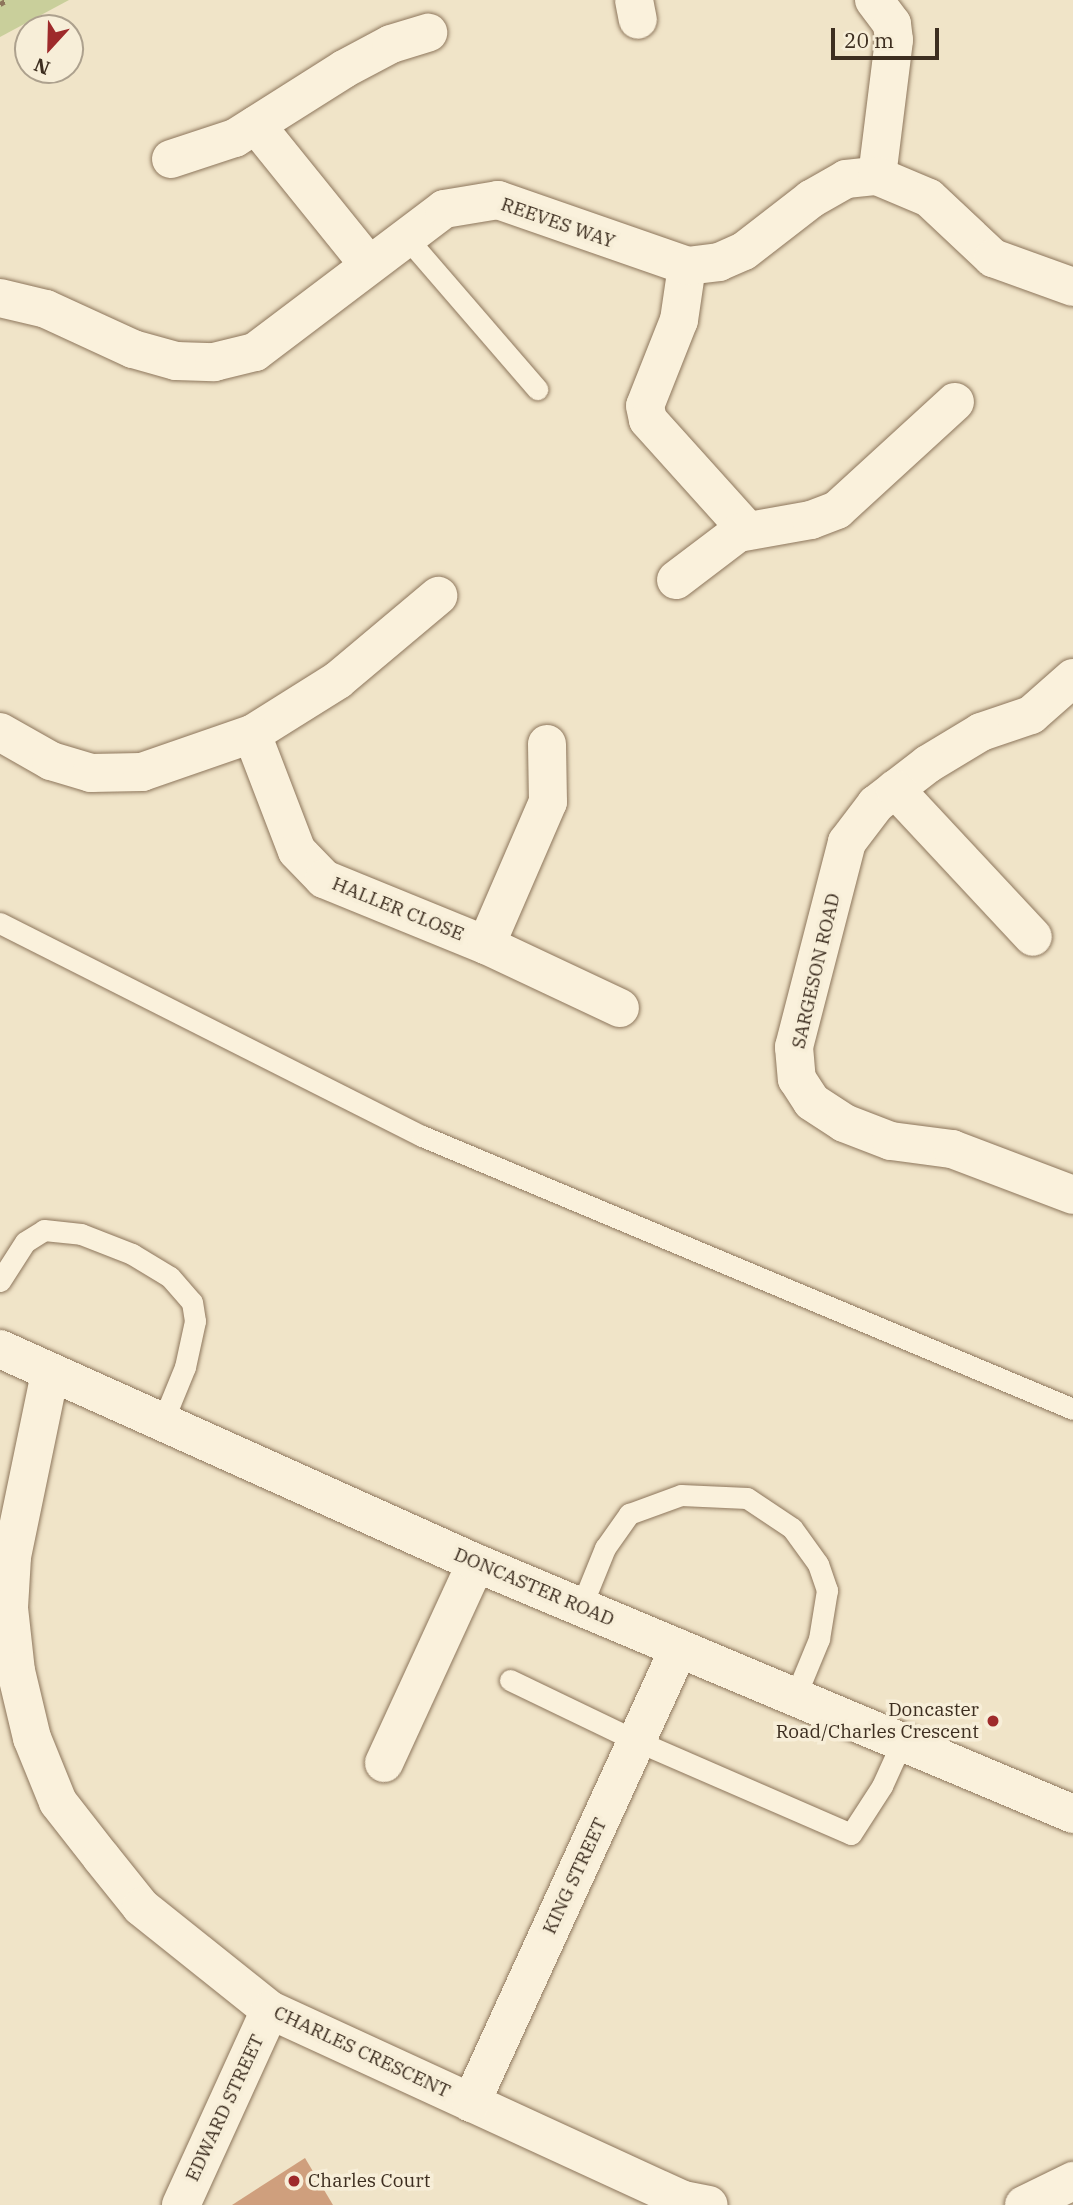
<!DOCTYPE html>
<style>
body{margin:0}
#map{position:relative;width:1073px;height:2205px;overflow:hidden;background:#f0e4c8;font-family:"IBM Plex Serif",serif}
div>[style]{position:absolute}
[style*='--x']{left:calc(var(--x)*1px);top:calc(var(--y)*1px);width:calc(var(--w)*1px);rotate:calc(var(--a)*1deg)}
.green>*{inset:0;background:#c9cf9b}
.building>*{inset:0;background:#cf9f7d}
.path>*{height:4.5px;margin-top:-2.25px;transform-origin:0;background:repeating-linear-gradient(90deg,#8d765c 0 5px,transparent 0 8.5px)}
.roads{filter:drop-shadow(0 0 2px #8d765c) drop-shadow(0 0 2px #8d765c)}
.lane>*{height:21px;margin:-10.5px;padding:0 10.5px;transform-origin:10.5px;border-radius:10.5px;background:#faf1dc}
.street>*{height:38px;margin:-19px;padding:0 19px;transform-origin:19px;border-radius:19px;background:#faf1dc}
.secondary>*{height:38px;margin:-19px;padding:0 19px;transform-origin:19px;border-radius:19px;background:#faf1dc}
.dots>*{width:19px;height:19px;translate:-50% -50%;box-sizing:border-box;border:4px solid #f7eed8;border-radius:50%}
span{translate:-50% -50%;white-space:nowrap;text-align:center;line-height:1.15;-webkit-text-stroke:7px #f7eed8;paint-order:stroke}
.street-label{font-size:19px;color:#3d2e20}
.poi-label{font-size:19px;color:#3d2e20}
.right{translate:-100% -50%;text-align:right}
.left{translate:0 -50%;text-align:left}
.north{position:absolute;left:14px;top:14px;width:70px;height:70px;box-sizing:border-box;background:#f7eed8;border:2px solid #ada18e;border-radius:50%;rotate:202deg;font-size:19px;font-weight:700;line-height:28px;text-align:center;color:#3d2e20}
.north::after{content:'';display:block;margin:auto;width:24px;height:32px;background:#9e2a2b;clip-path:polygon(50% 0,100% 100%,50% 72%,0 100%)}
.scale{position:absolute;left:831px;top:28px;width:108px;height:32px;box-sizing:border-box;border:4px solid #3d2e20;border-top:0;padding-left:9px;font-size:21px;line-height:24px;white-space:nowrap;color:#3d2e20;-webkit-text-stroke:5px #f7eed8;paint-order:stroke}
</style>
<div id="map">
<div class="green">
<div style="clip-path:polygon(0 0,69px 0,0 37px)"></div>
</div>
<div class="building">
<div style="clip-path:polygon(305px 2158px,333px 2205px,232px 2205px)"></div>
</div>
<div class="path">
<div style="--x:0;--y:4;--w:8;--a:-30"></div>
</div>
<div class="roads">
<div class="lane">
<div style="--x:406;--y:237;--w:201;--a:49.2"></div>
<div style="--x:0;--y:923;--w:473;--a:26.8"></div>
<div style="--x:422;--y:1136;--w:706;--a:22.75"></div>
<div style="--x:0;--y:1281;--w:46;--a:-57.3"></div>
<div style="--x:25;--y:1242;--w:22;--a:-32"></div>
<div style="--x:44;--y:1230;--w:37;--a:6"></div>
<div style="--x:81;--y:1234;--w:55;--a:21.4"></div>
<div style="--x:132;--y:1254;--w:44;--a:31.2"></div>
<div style="--x:170;--y:1277;--w:33;--a:49"></div>
<div style="--x:192;--y:1302;--w:19;--a:81"></div>
<div style="--x:195;--y:1321;--w:47;--a:102.3"></div>
<div style="--x:185;--y:1367;--w:61;--a:112.3"></div>
<div style="--x:581;--y:1607;--w:64;--a:-67.9"></div>
<div style="--x:605;--y:1548;--w:42;--a:-54.8"></div>
<div style="--x:629;--y:1514;--w:55;--a:-20.1"></div>
<div style="--x:681;--y:1495;--w:66;--a:2.6"></div>
<div style="--x:747;--y:1498;--w:54;--a:33.7"></div>
<div style="--x:792;--y:1528;--w:44;--a:54.2"></div>
<div style="--x:818;--y:1564;--w:28;--a:71"></div>
<div style="--x:827;--y:1590;--w:50;--a:99.3"></div>
<div style="--x:819;--y:1639;--w:63;--a:112.5"></div>
<div style="--x:510;--y:1680;--w:141;--a:25.7"></div>
<div style="--x:637;--y:1741;--w:233;--a:23.5"></div>
<div style="--x:851;--y:1834;--w:57;--a:-57.1"></div>
<div style="--x:882;--y:1786;--w:48;--a:-65.6"></div>
</div>
<div class="street">
<div style="--x:634;--y:0;--w:20;--a:79"></div>
<div style="--x:874;--y:0;--w:30;--a:53"></div>
<div style="--x:892;--y:24;--w:16;--a:83"></div>
<div style="--x:894;--y:40;--w:137;--a:97.1"></div>
<div style="--x:256;--y:125;--w:179;--a:51.1"></div>
<div style="--x:171;--y:159;--w:67;--a:-18.2"></div>
<div style="--x:235;--y:138;--w:129;--a:-32.3"></div>
<div style="--x:344;--y:69;--w:53;--a:-28"></div>
<div style="--x:391;--y:44;--w:39;--a:-17"></div>
<div style="--x:687;--y:266;--w:55;--a:98.4"></div>
<div style="--x:679;--y:320;--w:92;--a:111.6"></div>
<div style="--x:645;--y:406;--w:14;--a:78"></div>
<div style="--x:648;--y:420;--w:149;--a:48"></div>
<div style="--x:0;--y:298;--w:47;--a:13.4"></div>
<div style="--x:46;--y:309;--w:96;--a:24.7"></div>
<div style="--x:133;--y:349;--w:45;--a:15.6"></div>
<div style="--x:176;--y:361;--w:38;--a:2"></div>
<div style="--x:214;--y:362;--w:42;--a:-13.7"></div>
<div style="--x:255;--y:352;--w:237;--a:-37.1"></div>
<div style="--x:444;--y:209;--w:55;--a:-9.5"></div>
<div style="--x:498;--y:200;--w:200;--a:19.2"></div>
<div style="--x:687;--y:266;--w:32;--a:-7"></div>
<div style="--x:719;--y:262;--w:27;--a:-24"></div>
<div style="--x:744;--y:251;--w:85;--a:-37.8"></div>
<div style="--x:811;--y:199;--w:40;--a:-29.7"></div>
<div style="--x:846;--y:179;--w:31;--a:-6"></div>
<div style="--x:877;--y:176;--w:56;--a:22.9"></div>
<div style="--x:929;--y:198;--w:88;--a:43.2"></div>
<div style="--x:993;--y:258;--w:85;--a:19.9"></div>
<div style="--x:676;--y:580;--w:78;--a:-37.2"></div>
<div style="--x:738;--y:533;--w:74;--a:-10.1"></div>
<div style="--x:811;--y:520;--w:28;--a:-21"></div>
<div style="--x:837;--y:510;--w:160;--a:-42.5"></div>
<div style="--x:1073;--y:678;--w:56;--a:138.6"></div>
<div style="--x:1031;--y:715;--w:53;--a:161.2"></div>
<div style="--x:981;--y:732;--w:62;--a:148.9"></div>
<div style="--x:928;--y:764;--w:66;--a:142.4"></div>
<div style="--x:876;--y:804;--w:48;--a:127.3"></div>
<div style="--x:847;--y:842;--w:212;--a:104.5"></div>
<div style="--x:794;--y:1047;--w:32;--a:85"></div>
<div style="--x:797;--y:1079;--w:27;--a:57"></div>
<div style="--x:812;--y:1102;--w:38;--a:33"></div>
<div style="--x:844;--y:1123;--w:50;--a:21"></div>
<div style="--x:891;--y:1141;--w:62;--a:7.5"></div>
<div style="--x:952;--y:1149;--w:129;--a:20.8"></div>
<div style="--x:0;--y:732;--w:59;--a:29.6"></div>
<div style="--x:51;--y:761;--w:42;--a:16.7"></div>
<div style="--x:91;--y:773;--w:51;--a:-1.1"></div>
<div style="--x:142;--y:772;--w:116;--a:-19.1"></div>
<div style="--x:252;--y:734;--w:102;--a:-32.1"></div>
<div style="--x:338;--y:680;--w:131;--a:-40"></div>
<div style="--x:252;--y:734;--w:125;--a:69"></div>
<div style="--x:297;--y:851;--w:39;--a:46"></div>
<div style="--x:324;--y:879;--w:175;--a:22.2"></div>
<div style="--x:486;--y:945;--w:148;--a:25.2"></div>
<div style="--x:895;--y:789;--w:202;--a:47"></div>
<div style="--x:486;--y:945;--w:156;--a:-66.6"></div>
<div style="--x:548;--y:802;--w:58;--a:-91"></div>
<div style="--x:50;--y:1373;--w:188;--a:101.7"></div>
<div style="--x:12;--y:1557;--w:51;--a:93.4"></div>
<div style="--x:9;--y:1608;--w:63;--a:83.7"></div>
<div style="--x:16;--y:1671;--w:69;--a:76.6"></div>
<div style="--x:32;--y:1738;--w:69;--a:67.9"></div>
<div style="--x:58;--y:1802;--w:70;--a:52"></div>
<div style="--x:101;--y:1857;--w:64;--a:51.3"></div>
<div style="--x:141;--y:1907;--w:165;--a:38.6"></div>
<div style="--x:270;--y:2010;--w:455;--a:24.7"></div>
<div style="--x:683;--y:2200;--w:26;--a:11"></div>
<div style="--x:384;--y:1763;--w:220;--a:-65.3"></div>
<div style="--x:471;--y:2103;--w:500;--a:-65.43"></div>
<div style="--x:181;--y:2205;--w:214;--a:-65.5"></div>
<div style="--x:1024;--y:2205;--w:55;--a:-26.1"></div>
</div>
<div class="secondary">
<div style="--x:0;--y:1349;--w:522;--a:24.21"></div>
<div style="--x:476;--y:1563;--w:648;--a:22.8"></div>
</div>
</div>
<div class="dots">
<div style="left:993px;top:1721px;background:#9e2a2b"></div>
<div style="left:294px;top:2181px;background:#9e2a2b"></div>
</div>
<div class="street-label">
<span style="left:558px;top:223px;rotate:19deg">REEVES WAY</span>
<span style="left:398px;top:909px;rotate:22deg">HALLER CLOSE</span>
<span style="left:816px;top:971px;rotate:-77deg">SARGESON ROAD</span>
<span style="left:534px;top:1587px;rotate:23deg">DONCASTER ROAD</span>
<span style="left:575px;top:1876px;rotate:-65deg">KING STREET</span>
<span style="left:362px;top:2052px;rotate:25deg">CHARLES CRESCENT</span>
<span style="left:225px;top:2108px;rotate:-65deg">EDWARD STREET</span>
</div>
<div class="poi-label">
<span class="right" style="left:979px;top:1721px">Doncaster<br>Road/Charles Crescent</span>
<span class="left" style="left:308px;top:2181px">Charles Court</span>
</div>
<div class="north">N</div>
<div class="scale">20 m</div>
</div>
